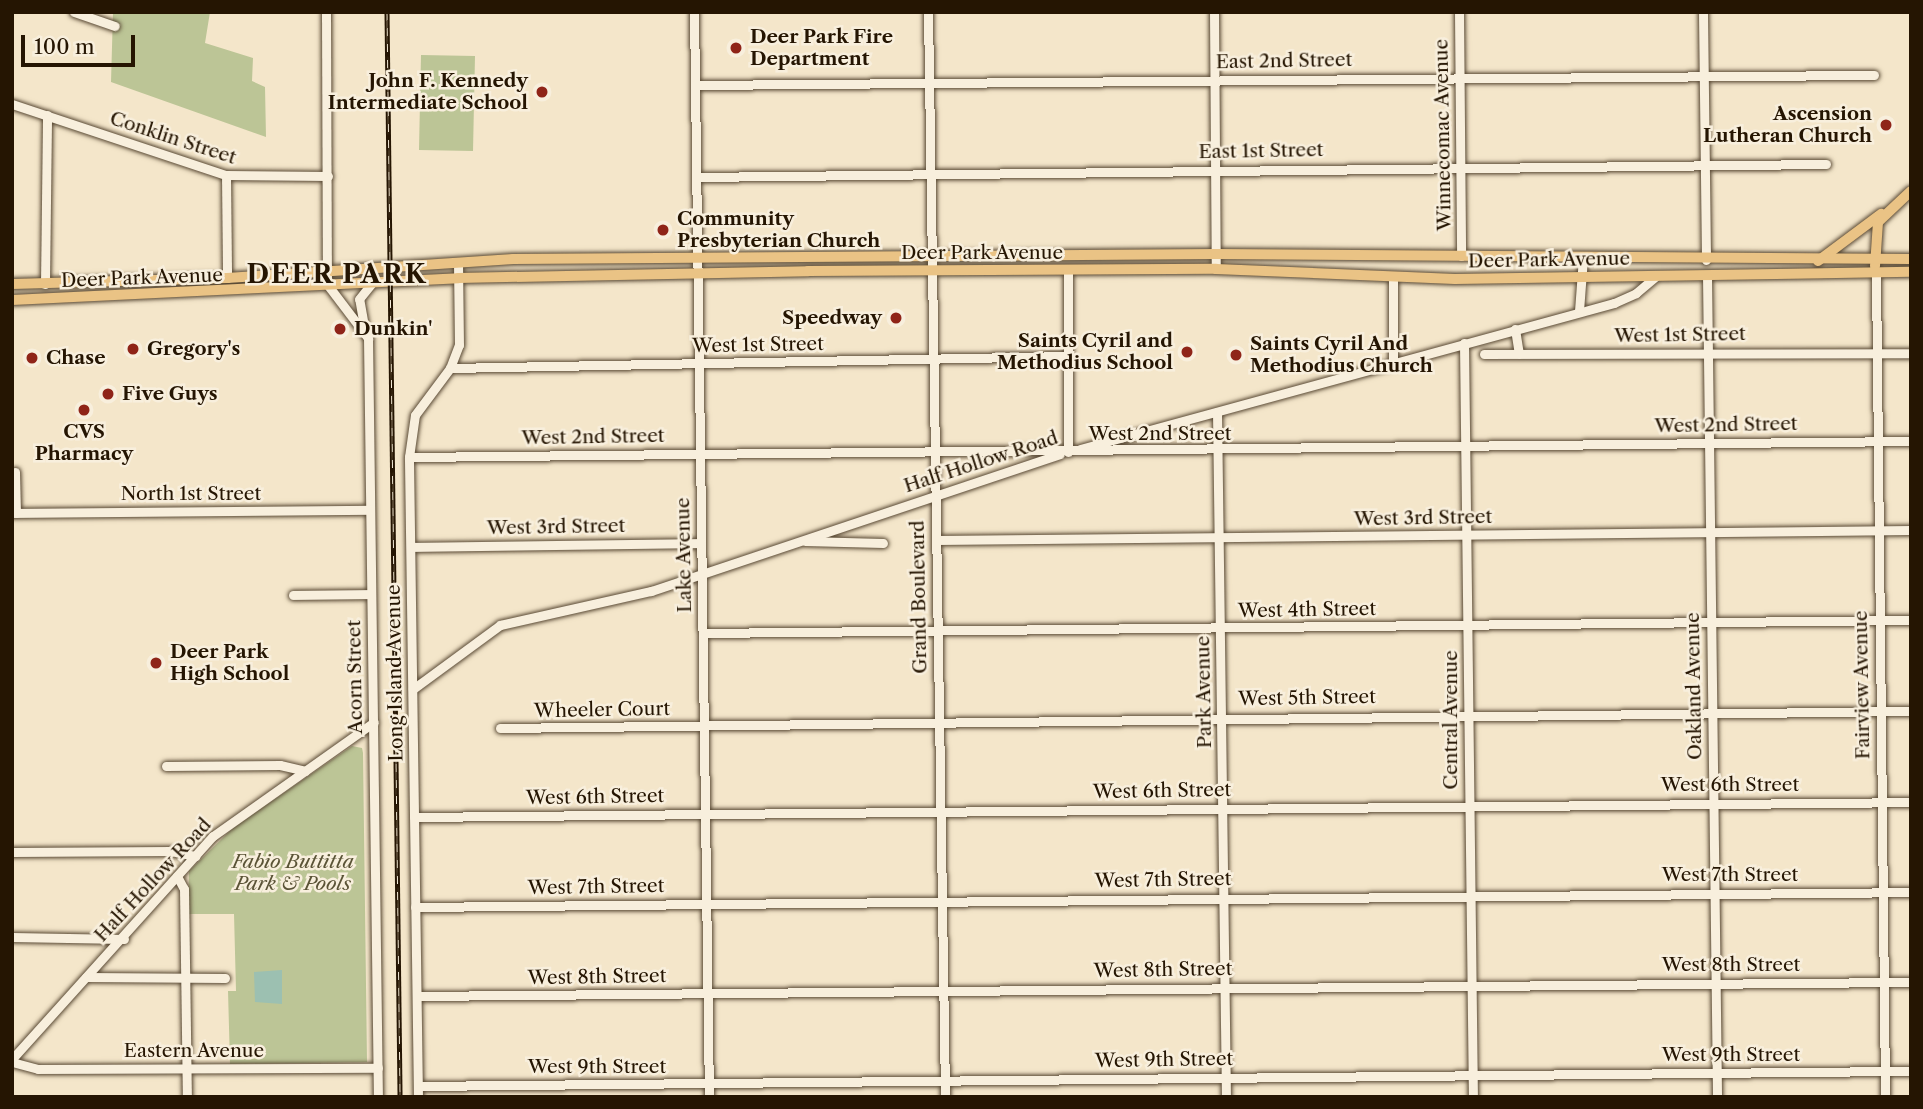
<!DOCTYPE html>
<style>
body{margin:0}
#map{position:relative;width:1923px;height:1109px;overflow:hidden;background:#f4e6ca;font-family:"Libre Caslon Text",serif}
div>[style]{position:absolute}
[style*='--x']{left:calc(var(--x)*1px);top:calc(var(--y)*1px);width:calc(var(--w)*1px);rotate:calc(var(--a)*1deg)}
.green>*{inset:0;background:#bcc596}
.water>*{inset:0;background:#9cc0b1}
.roads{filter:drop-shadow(0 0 2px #594934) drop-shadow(0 0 2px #594934)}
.minor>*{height:9px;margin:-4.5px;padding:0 4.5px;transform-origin:4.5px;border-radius:4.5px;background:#f8efdd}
.major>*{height:10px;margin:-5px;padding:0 5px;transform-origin:5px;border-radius:5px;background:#eac385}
.rail>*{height:5px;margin-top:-2.5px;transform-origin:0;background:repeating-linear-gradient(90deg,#f8efdd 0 8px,#251502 0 16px);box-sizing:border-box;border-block:2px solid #251502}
.dots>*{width:19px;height:19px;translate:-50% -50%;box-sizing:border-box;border:4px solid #f8efdd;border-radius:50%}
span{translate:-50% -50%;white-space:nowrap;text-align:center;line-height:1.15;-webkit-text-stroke:5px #f8efdd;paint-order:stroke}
.poi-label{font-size:19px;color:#251502;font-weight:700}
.left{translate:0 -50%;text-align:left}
.right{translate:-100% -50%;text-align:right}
.street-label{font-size:19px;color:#251502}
.park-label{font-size:19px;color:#5a5336;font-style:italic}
.district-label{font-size:26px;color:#251502;font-weight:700;letter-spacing:2px}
.frame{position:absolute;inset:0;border:14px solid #251502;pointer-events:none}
.scale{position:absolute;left:21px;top:35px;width:114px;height:32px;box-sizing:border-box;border:4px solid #251502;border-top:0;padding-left:9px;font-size:21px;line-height:24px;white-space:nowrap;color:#251502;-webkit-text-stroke:5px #f8efdd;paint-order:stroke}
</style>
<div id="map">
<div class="green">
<div style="clip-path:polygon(113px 12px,210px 12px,205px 43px,253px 58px,252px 81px,265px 87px,266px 137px,111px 82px)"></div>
<div style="clip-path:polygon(421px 55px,475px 56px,473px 151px,419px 150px)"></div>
<div style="clip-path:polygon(352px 746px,362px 748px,363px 753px,367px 1062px,230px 1064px,228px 991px,236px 991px,234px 914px,188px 914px,189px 871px,233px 828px)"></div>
</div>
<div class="water">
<div style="clip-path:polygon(282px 970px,282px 1004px,255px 1002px,254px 972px)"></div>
</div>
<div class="roads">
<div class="minor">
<div style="--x:74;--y:12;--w:43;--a:18.9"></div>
<div style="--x:326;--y:12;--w:272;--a:89.8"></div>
<div style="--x:327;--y:284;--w:68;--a:52.8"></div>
<div style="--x:368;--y:338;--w:759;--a:89.25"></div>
<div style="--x:694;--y:12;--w:1085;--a:89.21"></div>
<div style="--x:928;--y:12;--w:1085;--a:89.1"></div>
<div style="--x:1214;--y:12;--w:257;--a:89.6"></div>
<div style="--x:1459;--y:12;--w:244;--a:89.5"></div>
<div style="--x:1703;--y:12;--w:248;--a:89.3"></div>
<div style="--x:695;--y:85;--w:1179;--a:-0.49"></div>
<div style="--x:12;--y:104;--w:225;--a:18.4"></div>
<div style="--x:226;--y:175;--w:102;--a:0.6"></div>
<div style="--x:226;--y:175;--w:103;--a:89.4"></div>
<div style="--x:696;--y:177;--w:1130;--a:-0.66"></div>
<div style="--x:1068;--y:270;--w:182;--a:90"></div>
<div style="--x:1876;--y:273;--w:824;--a:89.37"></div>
<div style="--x:1707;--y:275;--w:822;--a:89.3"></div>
<div style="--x:1393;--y:277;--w:84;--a:90"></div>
<div style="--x:45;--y:284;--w:169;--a:-89.3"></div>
<div style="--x:1579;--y:311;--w:53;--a:-85.7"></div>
<div style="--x:364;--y:326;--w:27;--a:-100"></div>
<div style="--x:359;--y:299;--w:21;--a:-51"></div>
<div style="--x:1515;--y:329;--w:25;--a:81"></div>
<div style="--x:1464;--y:343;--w:754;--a:89.32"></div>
<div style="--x:1484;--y:354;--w:427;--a:-0.1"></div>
<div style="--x:450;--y:368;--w:617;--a:-1.11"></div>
<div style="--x:1217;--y:412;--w:685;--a:89.25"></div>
<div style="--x:1080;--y:449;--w:554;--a:-15.29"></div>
<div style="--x:1614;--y:303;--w:24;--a:-24"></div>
<div style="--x:1636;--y:293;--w:26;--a:-40"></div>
<div style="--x:409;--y:457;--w:1502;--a:-0.61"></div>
<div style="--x:15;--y:472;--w:41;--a:88.6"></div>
<div style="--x:12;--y:513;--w:358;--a:-0.5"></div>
<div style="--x:936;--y:540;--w:975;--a:-0.59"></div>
<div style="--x:805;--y:541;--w:78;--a:1.5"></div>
<div style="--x:411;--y:547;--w:290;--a:-0.8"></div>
<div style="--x:293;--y:595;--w:78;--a:-0.7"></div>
<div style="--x:703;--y:633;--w:1208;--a:-0.62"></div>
<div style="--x:413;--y:689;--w:108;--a:-36.3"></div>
<div style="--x:500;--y:625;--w:155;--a:-12.7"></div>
<div style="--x:651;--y:591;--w:431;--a:-18.5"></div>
<div style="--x:500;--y:728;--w:1411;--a:-0.69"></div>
<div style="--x:166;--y:766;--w:114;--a:-0.5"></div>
<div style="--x:280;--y:765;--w:26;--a:13"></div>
<div style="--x:414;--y:817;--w:1497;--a:-0.57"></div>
<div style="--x:12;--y:852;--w:159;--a:-0.4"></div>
<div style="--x:171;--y:851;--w:25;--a:12"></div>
<div style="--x:177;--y:876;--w:15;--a:62"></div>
<div style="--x:184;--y:889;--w:208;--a:89.2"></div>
<div style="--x:415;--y:907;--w:1496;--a:-0.57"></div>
<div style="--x:12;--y:937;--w:112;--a:1"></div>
<div style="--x:86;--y:977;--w:139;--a:0.4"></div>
<div style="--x:417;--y:996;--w:1494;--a:-0.54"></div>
<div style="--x:12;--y:1059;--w:300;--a:-48"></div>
<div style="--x:213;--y:836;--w:197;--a:-35.3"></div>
<div style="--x:12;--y:1062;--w:27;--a:15"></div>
<div style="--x:38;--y:1069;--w:340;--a:-0.2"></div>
<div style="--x:418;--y:1086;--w:1493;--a:-0.58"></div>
<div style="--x:418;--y:1097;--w:640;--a:-90.81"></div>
<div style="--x:409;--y:457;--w:42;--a:-81.9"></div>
<div style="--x:415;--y:415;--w:59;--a:-53.3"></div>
<div style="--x:450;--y:368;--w:25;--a:-69"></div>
<div style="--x:459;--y:345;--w:83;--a:-90.7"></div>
</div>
<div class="major">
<div style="--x:1818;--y:261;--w:79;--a:-36.7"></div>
<div style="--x:1875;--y:266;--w:44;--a:-86.1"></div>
<div style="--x:1878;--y:222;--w:45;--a:-43.2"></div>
<div style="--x:12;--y:284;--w:215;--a:-1.6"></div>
<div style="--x:227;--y:278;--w:287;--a:-3.8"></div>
<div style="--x:513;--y:259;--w:703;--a:-0.41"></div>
<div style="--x:1216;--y:254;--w:695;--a:0.41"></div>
<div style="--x:12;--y:300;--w:447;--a:-2.8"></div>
<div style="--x:458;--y:278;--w:350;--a:-1.1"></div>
<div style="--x:808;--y:271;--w:408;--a:-0.3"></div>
<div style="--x:1216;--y:269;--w:239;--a:2.4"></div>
<div style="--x:1455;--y:279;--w:456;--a:-0.9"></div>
</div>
</div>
<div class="rail">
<div style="--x:387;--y:12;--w:1085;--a:89.31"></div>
</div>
<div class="dots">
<div style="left:736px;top:48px;background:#8f2418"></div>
<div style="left:542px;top:92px;background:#8f2418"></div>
<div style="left:1886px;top:125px;background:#8f2418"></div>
<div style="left:663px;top:230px;background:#8f2418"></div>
<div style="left:896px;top:318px;background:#8f2418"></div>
<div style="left:340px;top:329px;background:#8f2418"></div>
<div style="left:133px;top:349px;background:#8f2418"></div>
<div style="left:1187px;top:352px;background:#8f2418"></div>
<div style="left:1236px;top:355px;background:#8f2418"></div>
<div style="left:32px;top:358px;background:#8f2418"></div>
<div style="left:108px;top:394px;background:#8f2418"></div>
<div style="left:84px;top:410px;background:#8f2418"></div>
<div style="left:156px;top:663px;background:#8f2418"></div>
</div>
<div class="poi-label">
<span class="left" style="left:750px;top:48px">Deer Park Fire<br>Department</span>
<span class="right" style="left:528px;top:92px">John F. Kennedy<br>Intermediate School</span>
<span class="right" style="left:1872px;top:125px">Ascension<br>Lutheran Church</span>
<span class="left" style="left:677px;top:230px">Community<br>Presbyterian Church</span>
<span class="right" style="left:882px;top:318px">Speedway</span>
<span class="left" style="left:354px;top:329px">Dunkin'</span>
<span class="right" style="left:1173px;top:352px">Saints Cyril and<br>Methodius School</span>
<span class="left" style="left:1250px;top:355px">Saints Cyril And<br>Methodius Church</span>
<span class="left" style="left:147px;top:349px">Gregory's</span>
<span class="left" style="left:46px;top:358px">Chase</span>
<span class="left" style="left:122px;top:394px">Five Guys</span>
<span style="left:84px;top:443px">CVS<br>Pharmacy</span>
<span class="left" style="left:170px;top:663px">Deer Park<br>High School</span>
</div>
<div class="street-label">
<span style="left:1284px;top:61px;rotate:-1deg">East 2nd Street</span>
<span style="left:1443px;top:135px;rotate:-91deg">Winnecomac Avenue</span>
<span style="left:173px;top:138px;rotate:18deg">Conklin Street</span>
<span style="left:1261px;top:151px;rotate:-1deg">East 1st Street</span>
<span style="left:982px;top:253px">Deer Park Avenue</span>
<span style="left:1549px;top:260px;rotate:-1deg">Deer Park Avenue</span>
<span style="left:142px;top:278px;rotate:-2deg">Deer Park Avenue</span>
<span style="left:1680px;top:335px;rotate:-1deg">West 1st Street</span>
<span style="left:758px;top:345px;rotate:-1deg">West 1st Street</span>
<span style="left:1726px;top:425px;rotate:-1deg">West 2nd Street</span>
<span style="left:1160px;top:434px">West 2nd Street</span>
<span style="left:593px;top:437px;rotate:-1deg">West 2nd Street</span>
<span style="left:981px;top:462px;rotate:-18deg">Half Hollow Road</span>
<span style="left:191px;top:494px">North 1st Street</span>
<span style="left:1423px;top:518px;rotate:-1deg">West 3rd Street</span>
<span style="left:556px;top:527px;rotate:-1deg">West 3rd Street</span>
<span style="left:684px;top:555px;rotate:-91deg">Lake Avenue</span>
<span style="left:919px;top:597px;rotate:-91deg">Grand Boulevard</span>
<span style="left:1307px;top:610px;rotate:-1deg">West 4th Street</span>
<span style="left:395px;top:673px;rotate:-91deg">Long Island Avenue</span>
<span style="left:355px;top:677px;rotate:-91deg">Acorn Street</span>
<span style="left:1862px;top:685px;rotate:-91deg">Fairview Avenue</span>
<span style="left:1694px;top:686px;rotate:-91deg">Oakland Avenue</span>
<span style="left:1204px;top:692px;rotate:-91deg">Park Avenue</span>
<span style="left:1307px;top:698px;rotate:-1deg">West 5th Street</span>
<span style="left:602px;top:710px;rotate:-1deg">Wheeler Court</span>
<span style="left:1451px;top:720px;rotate:-90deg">Central Avenue</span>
<span style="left:1730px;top:785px">West 6th Street</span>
<span style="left:1162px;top:791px;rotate:-1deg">West 6th Street</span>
<span style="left:595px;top:797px;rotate:-1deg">West 6th Street</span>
<span style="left:1730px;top:875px">West 7th Street</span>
<span style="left:153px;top:880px;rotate:-47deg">Half Hollow Road</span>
<span style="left:1163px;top:880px;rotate:-1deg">West 7th Street</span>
<span style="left:596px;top:887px;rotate:-1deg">West 7th Street</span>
<span style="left:1731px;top:965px">West 8th Street</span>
<span style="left:1163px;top:970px;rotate:-1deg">West 8th Street</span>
<span style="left:597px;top:977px;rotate:-1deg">West 8th Street</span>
<span style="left:194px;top:1051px">Eastern Avenue</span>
<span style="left:1731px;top:1055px">West 9th Street</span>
<span style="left:1164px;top:1060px;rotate:-1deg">West 9th Street</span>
<span style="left:597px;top:1067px">West 9th Street</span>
</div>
<div class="park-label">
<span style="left:293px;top:873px">Fabio Buttitta<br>Park &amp; Pools</span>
</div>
<div class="district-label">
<span style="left:337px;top:275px">DEER PARK</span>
</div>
<div class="frame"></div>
<div class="scale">100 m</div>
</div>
